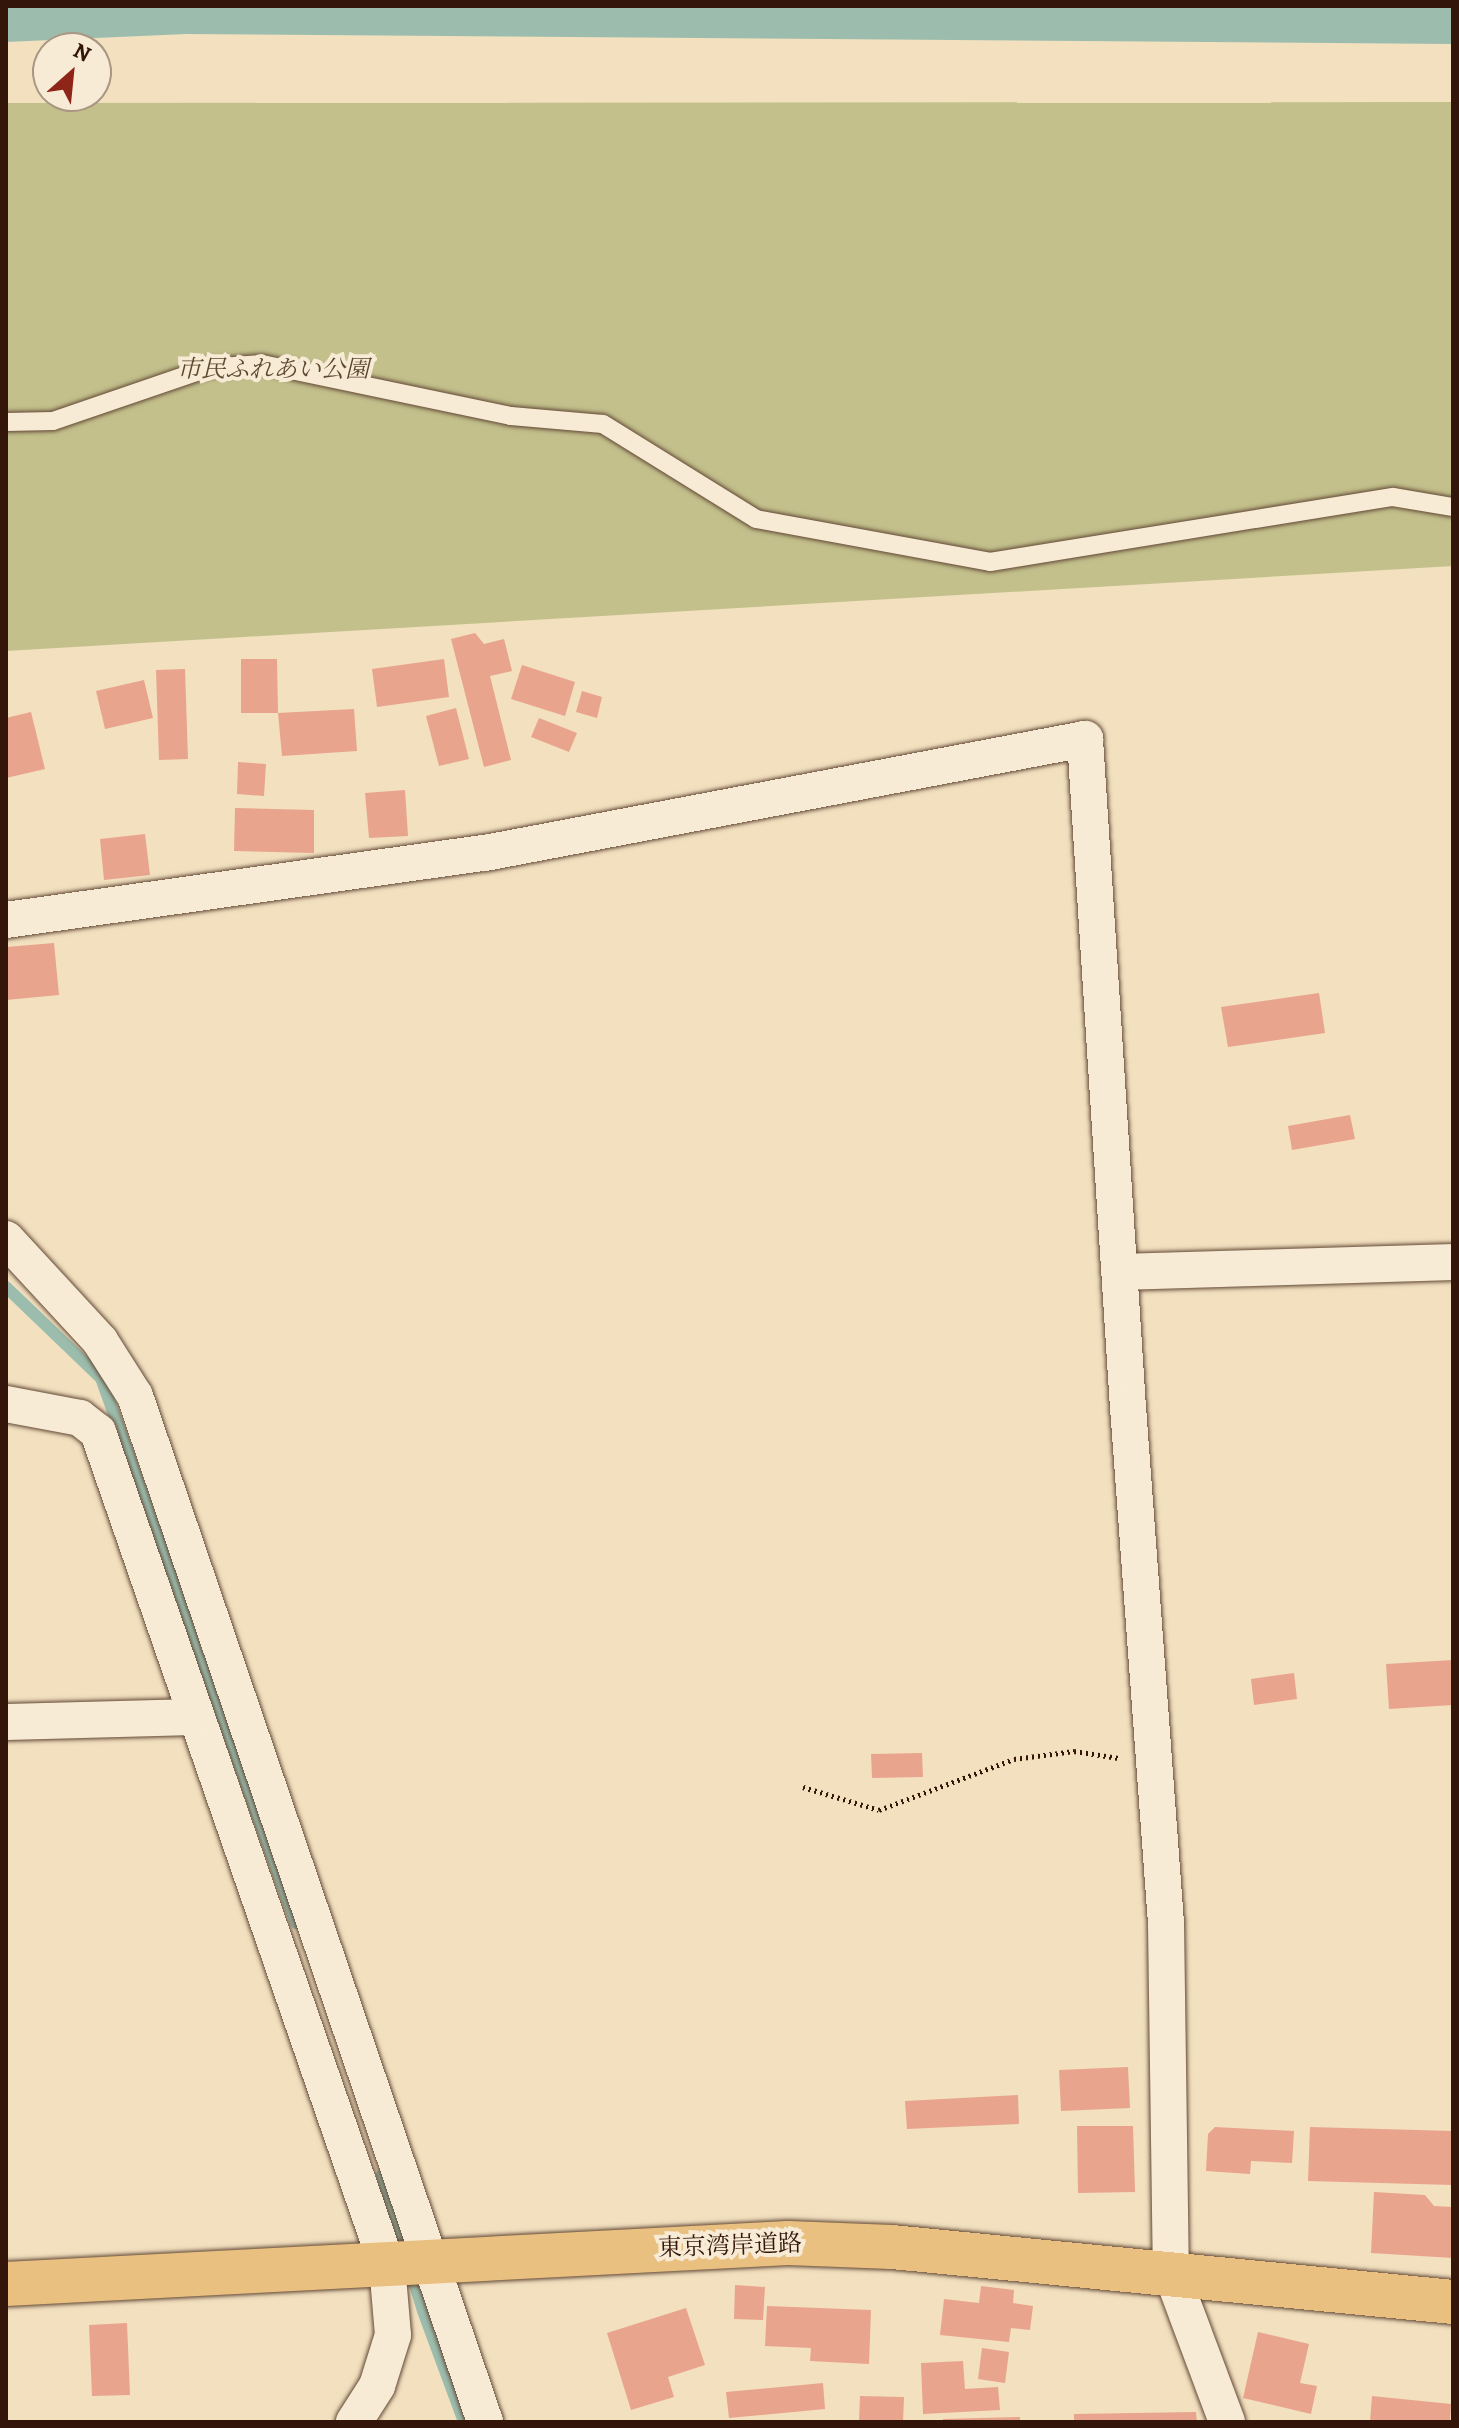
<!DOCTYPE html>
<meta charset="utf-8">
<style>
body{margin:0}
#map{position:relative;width:1459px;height:2428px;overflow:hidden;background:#f2e0bf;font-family:Alegreya,"Noto Serif JP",serif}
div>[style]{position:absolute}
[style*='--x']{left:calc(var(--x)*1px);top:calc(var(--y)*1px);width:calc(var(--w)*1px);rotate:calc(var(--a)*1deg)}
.green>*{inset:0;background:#c3c08c}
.water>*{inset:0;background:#9cbdad}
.stream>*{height:12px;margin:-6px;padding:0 6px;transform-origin:6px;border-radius:6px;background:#9cbdad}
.building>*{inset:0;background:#e9a48d}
.path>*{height:5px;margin-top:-2.5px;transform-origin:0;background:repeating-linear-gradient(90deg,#331609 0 2px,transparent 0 6px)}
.roads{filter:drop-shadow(0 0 2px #634836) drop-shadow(0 0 2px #634836)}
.service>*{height:18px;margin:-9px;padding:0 9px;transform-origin:9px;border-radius:9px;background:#f7ebd5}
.minor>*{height:36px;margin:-18px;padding:0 18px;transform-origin:18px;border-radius:18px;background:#f7ebd5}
.trunk>*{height:44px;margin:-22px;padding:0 22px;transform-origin:22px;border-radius:22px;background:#e9c080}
span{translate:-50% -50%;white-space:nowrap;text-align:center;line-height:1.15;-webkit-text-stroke:8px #f7ebd5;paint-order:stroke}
.park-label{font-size:24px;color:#5e4930;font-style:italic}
.street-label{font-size:24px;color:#331609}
.frame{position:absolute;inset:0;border:8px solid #331609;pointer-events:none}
.north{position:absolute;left:32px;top:32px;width:80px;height:80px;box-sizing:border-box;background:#f7ebd5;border:2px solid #a99683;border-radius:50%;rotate:27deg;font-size:22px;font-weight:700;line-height:32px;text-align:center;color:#331609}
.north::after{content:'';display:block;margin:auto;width:28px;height:36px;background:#8f2418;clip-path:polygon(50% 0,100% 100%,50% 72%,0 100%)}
</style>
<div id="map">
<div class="green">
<div style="clip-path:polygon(1453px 102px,1453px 566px,6px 651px,6px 103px)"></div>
</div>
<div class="water">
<div style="clip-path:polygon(6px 6px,1453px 6px,1453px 44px,186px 34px,6px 42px)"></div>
</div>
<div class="stream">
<div style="--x:6;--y:1287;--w:132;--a:43.8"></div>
<div style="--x:101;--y:1378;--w:579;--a:70.31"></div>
<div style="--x:382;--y:2175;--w:142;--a:73.2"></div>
<div style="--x:423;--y:2311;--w:118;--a:69.7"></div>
</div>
<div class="building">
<div style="clip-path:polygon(475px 633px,484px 644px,504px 639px,512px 671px,490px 676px,511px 760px,484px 767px,451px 639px)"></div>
<div style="clip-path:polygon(241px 659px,277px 659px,278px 713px,241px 713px)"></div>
<div style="clip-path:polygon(444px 659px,449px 697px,377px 707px,372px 669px)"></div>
<div style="clip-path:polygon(522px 665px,575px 682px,565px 716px,511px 699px)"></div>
<div style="clip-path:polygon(185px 669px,188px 759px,159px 760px,156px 670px)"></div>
<div style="clip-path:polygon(144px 680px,153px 718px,105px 729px,96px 691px)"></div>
<div style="clip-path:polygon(582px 691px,602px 697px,597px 718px,576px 712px)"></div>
<div style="clip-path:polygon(456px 708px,469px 759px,439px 766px,426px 716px)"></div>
<div style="clip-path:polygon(354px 709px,357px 751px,282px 756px,278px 713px)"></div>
<div style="clip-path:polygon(31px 712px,45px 769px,6px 778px,6px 718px)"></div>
<div style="clip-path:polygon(539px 718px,577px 733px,569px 752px,531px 737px)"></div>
<div style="clip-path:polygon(238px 762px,266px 764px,264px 796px,237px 794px)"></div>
<div style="clip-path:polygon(405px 790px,408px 836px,369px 838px,365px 793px)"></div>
<div style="clip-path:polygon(235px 808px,314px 810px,314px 853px,234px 851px)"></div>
<div style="clip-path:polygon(145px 834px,150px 875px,104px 880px,100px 839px)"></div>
<div style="clip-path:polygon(54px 943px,59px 995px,6px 1000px,6px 947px)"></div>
<div style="clip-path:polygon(1319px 993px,1325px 1033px,1228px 1047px,1221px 1007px)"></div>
<div style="clip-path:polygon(1350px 1115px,1355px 1139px,1292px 1150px,1288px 1126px)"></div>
<div style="clip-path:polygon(1453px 1660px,1453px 1705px,1389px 1709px,1386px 1664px)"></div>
<div style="clip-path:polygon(1294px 1673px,1297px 1699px,1254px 1705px,1251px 1679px)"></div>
<div style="clip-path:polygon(922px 1753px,923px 1777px,872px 1778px,871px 1754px)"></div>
<div style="clip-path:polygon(1128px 2067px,1130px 2108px,1061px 2111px,1059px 2070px)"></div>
<div style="clip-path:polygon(1018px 2095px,1019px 2124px,907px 2129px,905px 2101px)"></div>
<div style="clip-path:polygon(1077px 2126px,1133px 2126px,1135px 2192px,1078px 2193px)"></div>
<div style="clip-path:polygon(1215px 2127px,1294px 2131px,1292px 2163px,1251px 2161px,1250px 2174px,1206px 2171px,1208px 2134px)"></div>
<div style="clip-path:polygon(1310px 2127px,1453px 2131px,1453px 2185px,1308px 2181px)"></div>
<div style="clip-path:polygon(1374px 2192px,1425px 2195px,1434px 2206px,1453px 2207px,1453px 2258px,1371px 2253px)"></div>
<div style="clip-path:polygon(735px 2285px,765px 2287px,763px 2320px,734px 2319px)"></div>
<div style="clip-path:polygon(981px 2286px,1014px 2290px,1013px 2303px,1033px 2306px,1030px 2330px,1011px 2328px,1009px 2342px,940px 2335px,944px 2299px,979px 2303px)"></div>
<div style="clip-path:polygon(767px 2306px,871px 2310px,869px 2364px,810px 2361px,811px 2348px,765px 2346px)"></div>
<div style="clip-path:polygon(686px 2308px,705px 2365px,668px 2377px,674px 2397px,631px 2410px,607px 2333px)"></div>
<div style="clip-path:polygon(127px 2323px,130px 2395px,92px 2396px,89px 2325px)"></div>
<div style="clip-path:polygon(1258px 2332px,1309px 2344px,1300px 2383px,1317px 2386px,1311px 2414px,1243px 2398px)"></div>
<div style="clip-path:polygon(982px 2348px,1009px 2352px,1005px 2383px,978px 2379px)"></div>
<div style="clip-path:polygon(963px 2361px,965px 2389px,998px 2387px,1000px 2410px,923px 2414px,921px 2363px)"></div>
<div style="clip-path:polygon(823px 2383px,825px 2409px,729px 2418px,726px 2392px)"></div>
<div style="clip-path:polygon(860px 2396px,904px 2397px,903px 2422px,859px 2422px)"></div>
<div style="clip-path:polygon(1372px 2396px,1451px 2404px,1450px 2422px,1370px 2422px)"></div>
<div style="clip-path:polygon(1196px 2412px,1197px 2422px,1074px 2422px,1074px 2414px)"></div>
<div style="clip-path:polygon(1020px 2417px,1020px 2422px,943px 2422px,943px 2419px)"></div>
</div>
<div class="path">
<div style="--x:803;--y:1787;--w:79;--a:16.8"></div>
<div style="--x:879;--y:1810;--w:144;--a:-20.7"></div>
<div style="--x:1014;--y:1759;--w:61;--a:-7.6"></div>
<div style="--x:1074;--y:1751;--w:45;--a:9"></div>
</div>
<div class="roads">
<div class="service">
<div style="--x:6;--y:422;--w:47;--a:-1.2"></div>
<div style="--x:53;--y:421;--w:164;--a:-18.9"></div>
<div style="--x:208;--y:368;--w:54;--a:-4.2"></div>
<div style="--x:262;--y:364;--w:254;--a:11.8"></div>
<div style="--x:511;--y:416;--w:92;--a:5"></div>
<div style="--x:603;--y:424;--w:180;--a:31.8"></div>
<div style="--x:756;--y:519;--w:238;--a:10.4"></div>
<div style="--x:990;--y:562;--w:408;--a:-9.2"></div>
<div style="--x:1393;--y:497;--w:61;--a:9.5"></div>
</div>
<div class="minor">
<div style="--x:6;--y:920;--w:484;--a:-8"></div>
<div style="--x:485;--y:853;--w:611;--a:-10.76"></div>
<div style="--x:1085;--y:739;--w:669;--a:86.32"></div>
<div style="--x:1128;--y:1407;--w:517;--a:85.79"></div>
<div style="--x:1166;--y:1923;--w:349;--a:89.2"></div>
<div style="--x:1171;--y:2272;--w:160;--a:69.5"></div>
<div style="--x:6;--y:1239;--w:139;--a:47.3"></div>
<div style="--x:100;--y:1341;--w:65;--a:57.5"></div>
<div style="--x:135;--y:1396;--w:1084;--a:71.16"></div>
<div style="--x:1121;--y:1272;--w:332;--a:-1.7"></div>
<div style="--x:6;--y:1404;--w:75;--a:10.7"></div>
<div style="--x:80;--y:1418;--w:23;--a:38"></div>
<div style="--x:98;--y:1432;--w:882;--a:70.87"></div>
<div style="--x:387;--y:2265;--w:70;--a:85.1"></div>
<div style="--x:393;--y:2335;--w:53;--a:107.4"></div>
<div style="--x:377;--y:2386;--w:43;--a:122.6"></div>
<div style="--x:6;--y:1722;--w:189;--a:-1.5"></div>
</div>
<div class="trunk">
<div style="--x:6;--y:2284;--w:783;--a:-3"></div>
<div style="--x:788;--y:2243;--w:104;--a:2.2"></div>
<div style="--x:892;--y:2247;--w:564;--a:5.6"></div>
</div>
</div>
<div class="park-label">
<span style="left:273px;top:370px">市民ふれあい公園</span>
</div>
<div class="street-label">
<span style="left:730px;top:2246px;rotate:-2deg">東京湾岸道路</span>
</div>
<div class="frame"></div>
<div class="north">N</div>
</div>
